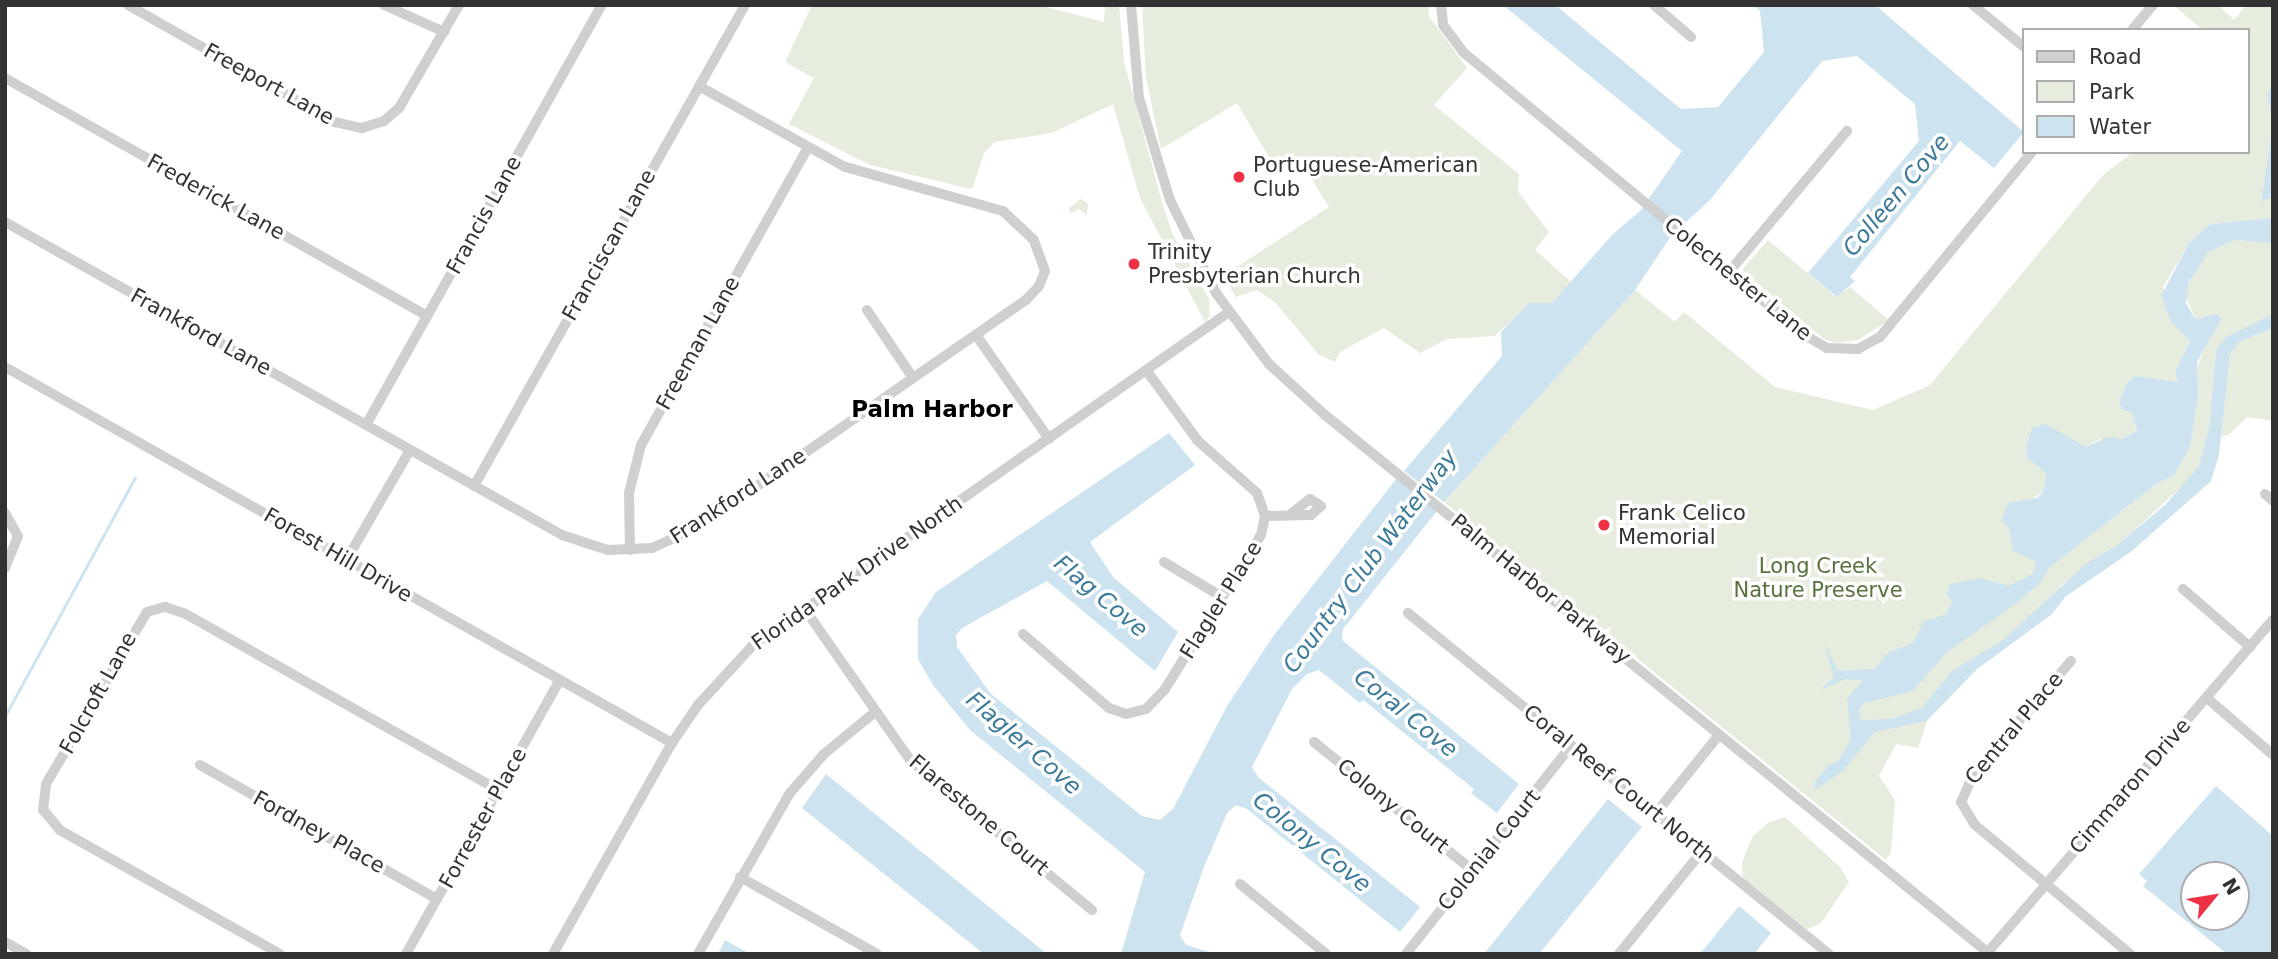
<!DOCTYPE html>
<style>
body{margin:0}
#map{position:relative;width:2278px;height:959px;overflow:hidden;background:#fff;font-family:"DejaVu Sans",sans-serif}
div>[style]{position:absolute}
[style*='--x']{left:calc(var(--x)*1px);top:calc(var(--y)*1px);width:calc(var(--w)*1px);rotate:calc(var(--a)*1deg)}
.green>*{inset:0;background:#e6ecde}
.water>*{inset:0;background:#cde3ef}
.stream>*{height:2.5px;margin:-1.25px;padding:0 1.25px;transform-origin:1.25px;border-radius:1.25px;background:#cde3ef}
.minor>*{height:10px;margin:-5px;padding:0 5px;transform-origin:5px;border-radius:5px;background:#cfcfcf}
.dots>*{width:19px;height:19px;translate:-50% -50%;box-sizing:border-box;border:4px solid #fff;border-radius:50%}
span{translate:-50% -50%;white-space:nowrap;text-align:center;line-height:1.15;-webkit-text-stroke:7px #fff;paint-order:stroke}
.street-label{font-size:21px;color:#323232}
.poi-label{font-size:21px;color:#323232}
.left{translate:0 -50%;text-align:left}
.park-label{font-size:21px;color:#57713c}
.water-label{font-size:23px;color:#3b799a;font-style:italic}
.neighbourhood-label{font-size:23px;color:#000;font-weight:700}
.frame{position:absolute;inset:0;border:7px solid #323232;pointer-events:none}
.legend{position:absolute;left:2022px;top:28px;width:228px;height:126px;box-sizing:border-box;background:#fff;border:2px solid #adadad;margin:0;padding:9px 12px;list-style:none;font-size:21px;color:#323232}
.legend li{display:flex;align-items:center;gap:14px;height:35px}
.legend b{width:35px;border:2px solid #adadad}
.north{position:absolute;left:2180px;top:861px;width:70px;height:70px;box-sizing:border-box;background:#fff;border:2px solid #adadad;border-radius:50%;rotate:60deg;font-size:19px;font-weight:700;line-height:28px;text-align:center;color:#323232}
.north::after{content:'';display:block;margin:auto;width:24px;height:32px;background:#ee3045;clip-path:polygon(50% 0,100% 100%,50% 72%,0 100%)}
</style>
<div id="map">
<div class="green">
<div style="clip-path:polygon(812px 5px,1038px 5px,1104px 22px,1105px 5px,1119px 5px,1124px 62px,1162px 202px,1172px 233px,1209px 299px,1210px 316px,1205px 322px,1140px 198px,1113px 104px,1052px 133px,995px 142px,984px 153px,972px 189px,870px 165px,789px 124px,814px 78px,785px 62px)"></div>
<div style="clip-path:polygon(1142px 5px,1430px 5px,1428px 15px,1467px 68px,1434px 105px,1519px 174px,1518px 192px,1549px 232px,1535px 250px,1571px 282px,1552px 303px,1530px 305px,1494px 336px,1447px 339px,1420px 353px,1384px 328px,1340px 352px,1335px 362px,1318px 354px,1275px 302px,1256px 290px,1236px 297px,1223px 276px,1329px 207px,1299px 158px,1277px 171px,1237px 103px,1161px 149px,1146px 78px)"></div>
<div style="clip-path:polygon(2173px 5px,2218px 5px,2234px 20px,2246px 5px,2273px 5px,2273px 82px,2267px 96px,2273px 123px,2261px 201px,2273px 196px,2273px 218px,2210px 224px,2189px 243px,2163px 287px,2172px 321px,2190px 340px,2175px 371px,2178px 382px,2135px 376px,2126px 384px,2119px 402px,2121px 409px,2132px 413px,2137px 429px,2122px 439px,2099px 439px,2086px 447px,2046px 425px,2032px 428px,2026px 445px,2027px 457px,2046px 474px,2043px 492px,2032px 499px,2048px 569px,2156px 484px,2174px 475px,2190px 447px,2198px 397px,2195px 374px,2206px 343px,2206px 317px,2195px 319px,2185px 294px,2196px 266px,2208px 252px,2235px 240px,2273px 242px,2273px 314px,2226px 337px,2216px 350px,2209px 428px,2199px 466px,2190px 479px,2117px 546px,2060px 586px,2052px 614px,1977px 669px,1927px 721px,1918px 748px,1896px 744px,1879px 776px,1895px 800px,1891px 853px,1886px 860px,1444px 502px,1635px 290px,1675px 322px,1684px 312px,1775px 387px,1873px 410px,1930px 385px,2103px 175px,2133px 152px,2248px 152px,2248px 30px,2203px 30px)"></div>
<div style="clip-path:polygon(1081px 199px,1088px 204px,1087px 215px,1079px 209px,1071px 214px,1069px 208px)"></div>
<div style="clip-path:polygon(1768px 240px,1836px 297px,1850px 287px,1889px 320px,1858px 340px,1836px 343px,1824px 339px,1742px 270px)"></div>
<div style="clip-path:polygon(2273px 328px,2273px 421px,2247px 417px,2230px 434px,2221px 437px,2230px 355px,2239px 342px)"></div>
<div style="clip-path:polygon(1785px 817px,1840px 867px,1849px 882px,1821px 923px,1807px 929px,1743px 879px,1742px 862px,1753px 836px,1768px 823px)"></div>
</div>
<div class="water">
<div style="clip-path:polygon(1503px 5px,1555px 5px,1681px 109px,1718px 107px,1764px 52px,1760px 11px,1753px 5px,1875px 5px,2024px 132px,1994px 168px,1960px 141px,1850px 277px,1855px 281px,1837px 297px,1808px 273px,1919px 141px,1915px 104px,1857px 56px,1822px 61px,1709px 201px,1671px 236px,1635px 290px,1444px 502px,1404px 471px,1502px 356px,1501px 332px,1529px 303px,1552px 303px,1612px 235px,1641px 210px,1682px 151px)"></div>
<div style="clip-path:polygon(2273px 82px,2273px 196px,2261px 202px,2273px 123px,2267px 96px)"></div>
<div style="clip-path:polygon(2273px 218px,2272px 243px,2235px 240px,2208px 252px,2189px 282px,2186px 303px,2195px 319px,2216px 314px,2222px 318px,2197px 362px,2198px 397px,2190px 447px,2174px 475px,2156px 484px,2048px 569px,2042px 581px,2017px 603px,1947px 652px,1913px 691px,1864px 703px,1859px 709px,1861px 720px,1892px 719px,1923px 707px,1952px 671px,2003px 640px,2087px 563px,2116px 546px,2166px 504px,2199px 466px,2209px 428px,2216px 350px,2226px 337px,2273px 314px,2273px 328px,2239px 342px,2230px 355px,2219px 455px,2211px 481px,2132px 551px,2065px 597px,2052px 614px,1977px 669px,1926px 721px,1875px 732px,1843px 771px,1815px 790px,1815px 782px,1828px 765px,1838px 762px,1851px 739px,1847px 699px,1863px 680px,1845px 679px,1820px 690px,1834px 677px,1824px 643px,1838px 671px,1874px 669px,1889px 652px,1913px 643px,1923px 622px,1947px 614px,1952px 601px,1947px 595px,1950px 584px,1980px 578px,2008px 586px,2033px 574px,2036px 561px,2013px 551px,2009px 528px,2001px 520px,2008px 503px,2037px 498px,2043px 492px,2046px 474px,2027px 457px,2026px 446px,2032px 428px,2046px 424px,2086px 447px,2107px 437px,2122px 439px,2137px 430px,2132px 413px,2121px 409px,2119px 402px,2126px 384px,2135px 376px,2178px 382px,2175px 371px,2190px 341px,2171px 321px,2161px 296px,2189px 243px,2210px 224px)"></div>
<div style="clip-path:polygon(1169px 433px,1195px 465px,1090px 542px,1113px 577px,1178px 632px,1155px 671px,1047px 581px,962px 628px,956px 635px,957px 647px,991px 694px,1142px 816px,1160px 820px,1173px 809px,1227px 706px,1274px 635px,1397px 478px,1437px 511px,1343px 629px,1342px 640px,1519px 784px,1497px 813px,1471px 793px,1474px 789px,1363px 700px,1360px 703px,1319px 670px,1307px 674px,1292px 689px,1252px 767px,1258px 777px,1420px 907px,1400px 932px,1247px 809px,1236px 805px,1227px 813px,1204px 867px,1180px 935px,1186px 945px,1216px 954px,1121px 954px,1145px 872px,970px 730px,933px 685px,918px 659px,918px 619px,936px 592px)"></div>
<div style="clip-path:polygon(826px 774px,1047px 954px,984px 954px,802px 808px)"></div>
<div style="clip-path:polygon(evenodd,2216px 786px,2273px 836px,2273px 954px,2227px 954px,2143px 886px,2147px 881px,2139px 874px,2216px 786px,2236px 875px,2236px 917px,2194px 917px,2194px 875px,2236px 875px)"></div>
<div style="clip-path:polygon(1608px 799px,1642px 827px,1539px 954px,1484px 954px)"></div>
<div style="clip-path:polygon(1739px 906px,1771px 933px,1754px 954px,1700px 954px)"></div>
<div style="clip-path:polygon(725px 940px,750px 954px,718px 954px)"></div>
</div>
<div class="stream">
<div style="--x:5;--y:716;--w:271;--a:-61.4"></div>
</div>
<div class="minor">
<div style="--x:128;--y:5;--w:238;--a:29.5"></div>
<div style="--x:335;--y:122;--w:28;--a:13"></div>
<div style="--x:362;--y:128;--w:23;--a:-18"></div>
<div style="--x:384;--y:121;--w:20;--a:-41"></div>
<div style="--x:399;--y:108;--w:119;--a:-59.8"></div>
<div style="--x:384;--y:5;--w:66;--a:24.2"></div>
<div style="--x:1131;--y:5;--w:93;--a:85.1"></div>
<div style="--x:1139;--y:98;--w:107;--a:73.1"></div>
<div style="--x:1170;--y:200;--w:104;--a:63.7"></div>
<div style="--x:1216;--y:293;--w:89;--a:53.3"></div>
<div style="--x:1269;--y:364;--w:76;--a:42.3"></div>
<div style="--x:1325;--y:415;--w:856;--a:39.03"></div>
<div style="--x:1441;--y:5;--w:20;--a:84"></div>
<div style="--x:1443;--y:25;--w:34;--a:53"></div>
<div style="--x:1463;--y:52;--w:447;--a:39.6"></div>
<div style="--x:1808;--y:337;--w:22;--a:30"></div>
<div style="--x:1827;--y:348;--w:31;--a:2"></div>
<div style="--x:1858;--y:349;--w:25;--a:-29"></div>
<div style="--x:1880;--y:337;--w:239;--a:-50.6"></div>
<div style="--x:1654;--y:5;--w:49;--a:40.9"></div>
<div style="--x:1973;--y:5;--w:66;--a:39.5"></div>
<div style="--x:2132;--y:30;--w:33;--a:-50"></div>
<div style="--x:5;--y:78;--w:484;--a:29.4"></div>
<div style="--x:5;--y:222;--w:639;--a:29.33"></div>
<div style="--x:562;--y:535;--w:48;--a:18.1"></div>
<div style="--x:608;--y:550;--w:44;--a:-2.6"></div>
<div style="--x:652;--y:548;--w:51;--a:-24.5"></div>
<div style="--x:698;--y:527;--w:399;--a:-34.7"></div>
<div style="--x:1026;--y:300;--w:19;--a:-47"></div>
<div style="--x:1039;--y:286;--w:16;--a:-68"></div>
<div style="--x:1045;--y:271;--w:33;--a:-110"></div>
<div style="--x:1034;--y:240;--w:42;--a:-136.9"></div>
<div style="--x:1003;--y:211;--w:164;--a:-164.4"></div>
<div style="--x:845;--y:167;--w:167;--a:-151"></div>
<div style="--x:1729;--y:272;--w:184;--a:-50.1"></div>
<div style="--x:867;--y:310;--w:82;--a:55.9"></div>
<div style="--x:976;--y:335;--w:127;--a:54.9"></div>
<div style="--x:5;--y:367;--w:766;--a:29.41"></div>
<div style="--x:366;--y:425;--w:482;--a:-60.7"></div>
<div style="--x:474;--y:486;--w:552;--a:-60.6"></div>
<div style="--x:2265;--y:494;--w:11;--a:41"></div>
<div style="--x:5;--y:513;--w:26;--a:61"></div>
<div style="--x:18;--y:536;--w:35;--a:112"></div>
<div style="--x:1265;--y:516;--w:46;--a:-1.2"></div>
<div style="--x:1311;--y:515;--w:13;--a:-42"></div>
<div style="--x:1321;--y:506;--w:13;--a:-148"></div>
<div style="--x:1310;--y:499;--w:23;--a:142"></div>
<div style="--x:630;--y:550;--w:57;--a:-91"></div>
<div style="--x:629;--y:493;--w:49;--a:-76"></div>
<div style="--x:641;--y:445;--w:341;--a:-60.7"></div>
<div style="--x:347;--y:559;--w:126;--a:-60"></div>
<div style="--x:1164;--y:562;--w:68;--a:31.1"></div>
<div style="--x:2183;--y:589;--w:89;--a:40.9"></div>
<div style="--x:804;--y:608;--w:185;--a:55.1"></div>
<div style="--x:910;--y:760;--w:236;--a:39.5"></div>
<div style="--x:1408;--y:613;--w:542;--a:39.01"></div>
<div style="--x:1023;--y:634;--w:113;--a:40.7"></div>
<div style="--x:1109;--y:708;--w:18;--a:19"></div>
<div style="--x:1126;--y:714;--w:21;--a:-14"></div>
<div style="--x:1146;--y:709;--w:28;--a:-46"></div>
<div style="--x:1165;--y:689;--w:181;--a:-58.1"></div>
<div style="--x:1261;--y:535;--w:19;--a:-78"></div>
<div style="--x:1265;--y:516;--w:24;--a:-109"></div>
<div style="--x:1257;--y:493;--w:79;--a:-138.6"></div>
<div style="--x:1198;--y:441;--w:87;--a:-126.1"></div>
<div style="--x:2071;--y:661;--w:148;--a:130.9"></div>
<div style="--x:1974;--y:773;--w:32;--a:114"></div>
<div style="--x:1961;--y:802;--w:26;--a:59"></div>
<div style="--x:1974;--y:824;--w:203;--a:39.8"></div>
<div style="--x:2207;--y:698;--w:87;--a:40.8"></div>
<div style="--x:1314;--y:742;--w:203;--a:39"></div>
<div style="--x:200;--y:765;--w:272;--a:29.5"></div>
<div style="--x:1656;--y:813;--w:100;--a:-51.1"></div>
<div style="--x:740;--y:877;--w:157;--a:29.3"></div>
<div style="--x:1240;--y:884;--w:111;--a:39.1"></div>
<div style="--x:5;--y:942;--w:25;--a:29"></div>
<div style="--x:1988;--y:952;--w:438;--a:-49.4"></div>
<div style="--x:280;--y:954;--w:253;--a:-150.6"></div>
<div style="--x:60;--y:830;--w:26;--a:-130"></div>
<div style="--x:43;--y:810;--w:26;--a:-83"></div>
<div style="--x:46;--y:784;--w:199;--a:-59.6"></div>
<div style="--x:147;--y:612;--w:19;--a:-16"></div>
<div style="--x:165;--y:607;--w:20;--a:18"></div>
<div style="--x:184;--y:613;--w:360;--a:29.4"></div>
<div style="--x:406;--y:954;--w:313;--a:-60.7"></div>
<div style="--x:553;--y:954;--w:242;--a:-60.6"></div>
<div style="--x:672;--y:743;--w:46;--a:-55.6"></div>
<div style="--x:698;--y:705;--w:80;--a:-47.5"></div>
<div style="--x:752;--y:646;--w:582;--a:-35"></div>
<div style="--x:698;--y:954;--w:185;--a:-60.3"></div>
<div style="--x:790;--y:793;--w:52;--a:-48.9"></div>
<div style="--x:824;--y:754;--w:66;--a:-39.5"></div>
<div style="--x:1406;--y:954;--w:265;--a:-51.6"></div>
<div style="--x:1619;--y:954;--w:132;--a:-51.1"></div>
</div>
<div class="dots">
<div style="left:1239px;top:177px;background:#ee3045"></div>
<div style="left:1134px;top:264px;background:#ee3045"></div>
<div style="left:1604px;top:525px;background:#ee3045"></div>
</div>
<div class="street-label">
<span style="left:269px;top:84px;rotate:29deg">Freeport Lane</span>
<span style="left:216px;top:197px;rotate:29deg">Frederick Lane</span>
<span style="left:484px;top:215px;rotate:-61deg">Francis Lane</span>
<span style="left:609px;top:245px;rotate:-61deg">Franciscan Lane</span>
<span style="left:1738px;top:279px;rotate:39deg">Colechester Lane</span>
<span style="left:201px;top:332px;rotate:29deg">Frankford Lane</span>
<span style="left:698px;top:343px;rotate:-61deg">Freeman Lane</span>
<span style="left:738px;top:496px;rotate:-33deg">Frankford Lane</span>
<span style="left:338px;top:555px;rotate:30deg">Forest Hill Drive</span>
<span style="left:857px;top:573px;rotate:-35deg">Florida Park Drive North</span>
<span style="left:1541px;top:589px;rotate:39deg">Palm Harbor Parkway</span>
<span style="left:1221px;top:600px;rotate:-58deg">Flagler Place</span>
<span style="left:98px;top:693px;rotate:-61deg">Folcroft Lane</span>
<span style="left:2014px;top:728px;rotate:-50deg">Central Place</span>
<span style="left:1619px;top:784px;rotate:39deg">Coral Reef Court North</span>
<span style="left:2130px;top:786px;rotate:-49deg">Cimmaron Drive</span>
<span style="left:1393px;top:806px;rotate:39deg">Colony Court</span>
<span style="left:979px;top:815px;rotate:40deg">Flarestone Court</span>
<span style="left:483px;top:818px;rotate:-61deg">Forrester Place</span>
<span style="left:319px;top:832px;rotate:29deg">Fordney Place</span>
<span style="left:1489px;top:850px;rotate:-51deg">Colonial Court</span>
</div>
<div class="poi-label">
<span class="left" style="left:1253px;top:177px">Portuguese-American<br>Club</span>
<span class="left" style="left:1148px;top:264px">Trinity<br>Presbyterian Church</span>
<span class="left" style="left:1618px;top:525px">Frank Celico<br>Memorial</span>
</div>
<div class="park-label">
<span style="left:1818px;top:578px">Long Creek<br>Nature Preserve</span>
</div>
<div class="water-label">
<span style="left:1896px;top:195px;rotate:-50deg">Colleen Cove</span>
<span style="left:1370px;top:561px;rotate:-53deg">Country Club Waterway</span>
<span style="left:1101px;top:596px;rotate:40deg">Flag Cove</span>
<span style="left:1406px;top:713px;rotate:39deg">Coral Cove</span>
<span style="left:1024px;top:743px;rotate:41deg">Flagler Cove</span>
<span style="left:1312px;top:842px;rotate:39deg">Colony Cove</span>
</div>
<div class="neighbourhood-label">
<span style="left:932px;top:409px">Palm Harbor</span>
</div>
<div class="frame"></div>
<ul class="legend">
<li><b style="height:9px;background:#cfcfcf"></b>Road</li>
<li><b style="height:19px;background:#e6ecde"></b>Park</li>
<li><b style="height:19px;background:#cde3ef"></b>Water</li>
</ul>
<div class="north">N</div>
</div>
